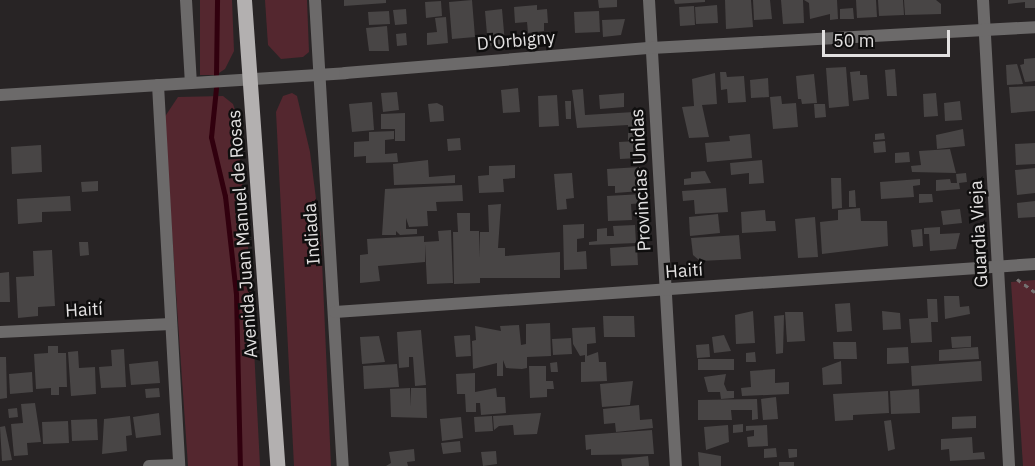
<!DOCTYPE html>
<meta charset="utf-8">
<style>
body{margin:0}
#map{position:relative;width:1035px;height:466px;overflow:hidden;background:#282425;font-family:"IBM Plex Sans",sans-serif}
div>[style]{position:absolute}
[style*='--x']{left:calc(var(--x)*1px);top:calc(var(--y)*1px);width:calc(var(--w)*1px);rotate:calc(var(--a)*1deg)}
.green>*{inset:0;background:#54272f}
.stream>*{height:5px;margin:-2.5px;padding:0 2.5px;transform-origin:2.5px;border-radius:2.5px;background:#31000e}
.building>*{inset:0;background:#484545}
.path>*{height:3px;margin-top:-1.5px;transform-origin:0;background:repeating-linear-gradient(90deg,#747171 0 4.5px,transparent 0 9px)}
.street>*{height:12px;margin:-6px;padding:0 6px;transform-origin:6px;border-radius:6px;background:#6c6a6a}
.primary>*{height:15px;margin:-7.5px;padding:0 7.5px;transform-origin:7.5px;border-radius:7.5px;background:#b3b0b0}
span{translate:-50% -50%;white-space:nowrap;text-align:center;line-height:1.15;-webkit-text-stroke:5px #0f0e0e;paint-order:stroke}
.street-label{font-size:18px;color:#e3e1e1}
.scale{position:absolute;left:822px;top:30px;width:128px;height:27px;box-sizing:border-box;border:3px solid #e3e1e1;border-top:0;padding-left:8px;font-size:18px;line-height:21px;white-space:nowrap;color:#e3e1e1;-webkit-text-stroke:4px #0f0e0e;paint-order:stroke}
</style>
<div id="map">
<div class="green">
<div style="clip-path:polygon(200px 0,232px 0,234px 51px,225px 69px,216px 75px,200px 75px)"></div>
<div style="clip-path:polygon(265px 0,307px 0,309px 52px,303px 57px,281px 59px,268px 45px)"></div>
<div style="clip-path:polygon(292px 93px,297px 96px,310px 152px,321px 238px,331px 466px,294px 466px,276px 112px,283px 96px)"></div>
<div style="clip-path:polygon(223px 96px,233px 104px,236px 113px,250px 270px,260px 466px,188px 466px,164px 118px,178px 97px)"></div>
<div style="clip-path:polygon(1035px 280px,1035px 466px,1023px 466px,1011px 282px)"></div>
</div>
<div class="stream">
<div style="--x:216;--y:75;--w:75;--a:-89.2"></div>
<div style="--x:216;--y:88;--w:49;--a:95.8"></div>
<div style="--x:211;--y:137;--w:61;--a:76.7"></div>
<div style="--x:225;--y:196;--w:99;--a:83.6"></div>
<div style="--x:236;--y:294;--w:172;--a:88.7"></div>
</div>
<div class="building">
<div style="clip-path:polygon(344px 0,386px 0,386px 3px,344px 6px)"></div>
<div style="clip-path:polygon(472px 0,475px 37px,452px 39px,449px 2px)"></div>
<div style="clip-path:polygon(598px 0,617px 0,617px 7px,599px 8px)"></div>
<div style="clip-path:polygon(674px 0,705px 0,705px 2px,675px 4px)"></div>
<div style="clip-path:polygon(725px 0,751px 0,753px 27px,726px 29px)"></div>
<div style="clip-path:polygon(753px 0,770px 0,772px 19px,754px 20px)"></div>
<div style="clip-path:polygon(781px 0,803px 0,804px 23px,783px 24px)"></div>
<div style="clip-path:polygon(804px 0,837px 0,838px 19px,830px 20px,830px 14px,810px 19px,809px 3px)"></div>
<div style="clip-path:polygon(856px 0,876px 0,877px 17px,857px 18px)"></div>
<div style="clip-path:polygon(878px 0,903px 0,904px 15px,879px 16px)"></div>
<div style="clip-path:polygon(904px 0,936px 0,941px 4px,941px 14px,905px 15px)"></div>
<div style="clip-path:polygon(1008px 0,1035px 0,1035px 8px,1025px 8px,1025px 2px,1008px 4px)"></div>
<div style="clip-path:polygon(441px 1px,442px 16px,426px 18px,425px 2px)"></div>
<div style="clip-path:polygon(537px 5px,537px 10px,547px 9px,548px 23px,544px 23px,544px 31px,528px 33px,527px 22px,515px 23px,514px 7px)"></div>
<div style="clip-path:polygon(717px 5px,718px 23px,696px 24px,695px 7px)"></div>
<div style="clip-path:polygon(694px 6px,695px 25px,680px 26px,679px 7px)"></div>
<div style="clip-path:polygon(853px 8px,854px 19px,840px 19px,840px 9px)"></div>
<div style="clip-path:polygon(406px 9px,407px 24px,395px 25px,393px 10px)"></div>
<div style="clip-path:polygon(502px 9px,505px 44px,488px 46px,485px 11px)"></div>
<div style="clip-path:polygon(389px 11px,390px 24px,369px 25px,368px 12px)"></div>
<div style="clip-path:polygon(599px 11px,600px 32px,575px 33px,574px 12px)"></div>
<div style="clip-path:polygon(446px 17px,448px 43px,427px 45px,427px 33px,437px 32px,435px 18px)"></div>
<div style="clip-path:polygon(625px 19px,621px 35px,603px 37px,602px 20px)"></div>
<div style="clip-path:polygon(387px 26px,389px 51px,369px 51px,366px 28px)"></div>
<div style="clip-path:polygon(406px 33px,407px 45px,397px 46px,396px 34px)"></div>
<div style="clip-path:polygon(1035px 58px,1035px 81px,1025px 82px,1020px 65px,1024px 64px,1024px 59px)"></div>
<div style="clip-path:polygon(1017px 64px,1023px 84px,1007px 85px,1006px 65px)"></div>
<div style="clip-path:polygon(846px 67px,849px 106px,829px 108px,826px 68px)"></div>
<div style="clip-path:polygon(895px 69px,897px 96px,887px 96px,885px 70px)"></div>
<div style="clip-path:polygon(860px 71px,860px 75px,867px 75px,869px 99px,853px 101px,850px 72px)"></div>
<div style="clip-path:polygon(720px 72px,726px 72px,727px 77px,744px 76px,746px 102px,728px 103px,727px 89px,721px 90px)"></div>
<div style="clip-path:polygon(715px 73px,717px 104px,702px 105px,709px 137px,689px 138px,682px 107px,694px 106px,692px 79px)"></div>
<div style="clip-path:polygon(814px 74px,817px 103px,802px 104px,801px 99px,798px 99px,796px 76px)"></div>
<div style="clip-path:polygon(768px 78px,769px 97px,751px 98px,750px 80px)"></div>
<div style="clip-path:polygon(1035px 86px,1035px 111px,1011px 113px,1009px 87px)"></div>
<div style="clip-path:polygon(518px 88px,520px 112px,503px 113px,501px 90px)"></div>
<div style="clip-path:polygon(583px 89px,585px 115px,634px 112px,640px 139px,628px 140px,628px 125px,577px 128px,572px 90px)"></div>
<div style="clip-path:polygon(397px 92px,399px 110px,383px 112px,381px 93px)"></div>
<div style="clip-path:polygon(624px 93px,624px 107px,600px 109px,599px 95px)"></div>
<div style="clip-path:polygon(936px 93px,938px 116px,924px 117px,923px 94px)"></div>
<div style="clip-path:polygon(557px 95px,559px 126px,539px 127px,538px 96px)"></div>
<div style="clip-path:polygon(781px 96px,782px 104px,796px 103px,798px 127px,773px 129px,770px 97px)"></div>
<div style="clip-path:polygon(565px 101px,571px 101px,571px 119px,566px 119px)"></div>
<div style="clip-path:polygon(960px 101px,962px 120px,945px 121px,944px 103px)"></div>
<div style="clip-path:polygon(372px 102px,374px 130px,352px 132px,349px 104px)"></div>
<div style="clip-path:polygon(437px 103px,443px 106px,444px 121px,430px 122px,428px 104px)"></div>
<div style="clip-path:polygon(814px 104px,825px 104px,826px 117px,815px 118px)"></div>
<div style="clip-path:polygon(405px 113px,405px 141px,395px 141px,395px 129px,381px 129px,381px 114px)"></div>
<div style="clip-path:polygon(963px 129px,965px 146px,937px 149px,936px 135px)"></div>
<div style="clip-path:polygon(394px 131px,394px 139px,385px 140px,385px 154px,397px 153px,398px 162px,366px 163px,366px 156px,354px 157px,354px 142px,369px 141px,369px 132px)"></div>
<div style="clip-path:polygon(884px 133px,885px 139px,875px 140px,875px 134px)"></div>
<div style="clip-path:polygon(750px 134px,752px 158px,707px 162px,705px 143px,730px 141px,729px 136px)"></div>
<div style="clip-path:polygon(460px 138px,461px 150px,448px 151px,447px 139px)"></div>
<div style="clip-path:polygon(637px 141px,638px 158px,620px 159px,619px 142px)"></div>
<div style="clip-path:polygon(885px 141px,886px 152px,874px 153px,873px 142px)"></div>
<div style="clip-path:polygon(1035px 143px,1035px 164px,1016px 165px,1015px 144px)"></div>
<div style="clip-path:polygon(41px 145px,42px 172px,12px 174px,11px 147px)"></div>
<div style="clip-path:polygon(950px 149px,956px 173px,912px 172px,911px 166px,921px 165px,919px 151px)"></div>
<div style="clip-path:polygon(909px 152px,910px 162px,895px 163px,895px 153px)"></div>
<div style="clip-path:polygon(428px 160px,429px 177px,455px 175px,455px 183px,394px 185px,393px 164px)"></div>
<div style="clip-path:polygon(762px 160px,764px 183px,749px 184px,749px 173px,731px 175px,730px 163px)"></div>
<div style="clip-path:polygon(515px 165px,515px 178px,503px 179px,504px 192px,479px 193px,478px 176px,489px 175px,489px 166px)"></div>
<div style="clip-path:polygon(640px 167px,641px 191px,615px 193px,615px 186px,608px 186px,607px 169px)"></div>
<div style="clip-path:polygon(1035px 168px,1035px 193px,1017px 195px,1015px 170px)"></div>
<div style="clip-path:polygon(705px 171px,711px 183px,684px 185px,684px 179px,691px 178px,691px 172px)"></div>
<div style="clip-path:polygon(572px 173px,574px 198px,566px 199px,567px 209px,557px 210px,554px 174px)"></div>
<div style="clip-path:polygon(966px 173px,967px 182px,959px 183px,960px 189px,936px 191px,936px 180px,950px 179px,951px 183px,957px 183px,956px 174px)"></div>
<div style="clip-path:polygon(831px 178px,841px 178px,842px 208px,832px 209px)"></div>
<div style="clip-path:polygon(920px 179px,920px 185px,913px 186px,914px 197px,881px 199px,880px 182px)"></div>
<div style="clip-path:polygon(98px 181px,98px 191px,82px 192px,81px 182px)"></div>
<div style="clip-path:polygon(462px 185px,463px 201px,436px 202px,437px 211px,427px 211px,428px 226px,409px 227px,406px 218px,406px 229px,417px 229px,417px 234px,400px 235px,396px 231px,396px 235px,382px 235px,385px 189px)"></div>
<div style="clip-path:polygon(726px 188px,728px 212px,695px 214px,694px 200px,683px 201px,682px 191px)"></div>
<div style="clip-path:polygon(855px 190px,856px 207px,849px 207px,849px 191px)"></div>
<div style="clip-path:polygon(643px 194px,643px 203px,631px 204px,632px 220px,608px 221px,607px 196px)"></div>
<div style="clip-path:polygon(919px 194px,932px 194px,933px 202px,919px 203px)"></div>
<div style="clip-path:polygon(70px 196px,71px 211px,42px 212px,42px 222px,18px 224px,17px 199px)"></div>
<div style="clip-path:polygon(1035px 201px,1035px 217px,1018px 218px,1017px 203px)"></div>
<div style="clip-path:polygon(501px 204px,498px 248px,505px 248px,505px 256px,560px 252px,560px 278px,480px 278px,480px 283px,454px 284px,453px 232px,458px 232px,457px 213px,470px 213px,470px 231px,479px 231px,480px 258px,480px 232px,489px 232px,488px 205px)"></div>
<div style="clip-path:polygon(860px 208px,861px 221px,887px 221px,888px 246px,822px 254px,820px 222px,838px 220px,838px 210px)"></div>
<div style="clip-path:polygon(960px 209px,962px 223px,943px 225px,941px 211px)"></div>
<div style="clip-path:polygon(765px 210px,766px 221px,775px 221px,776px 231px,742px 233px,741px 212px)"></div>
<div style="clip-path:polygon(718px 214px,720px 233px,690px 236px,689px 217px)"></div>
<div style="clip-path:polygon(815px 217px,818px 257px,798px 258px,795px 219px)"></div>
<div style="clip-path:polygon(584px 224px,584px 238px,577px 239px,577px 252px,586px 251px,587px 269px,564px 270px,563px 225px)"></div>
<div style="clip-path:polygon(635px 225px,636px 243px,589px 245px,589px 242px,597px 241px,597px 229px,607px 228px,607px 236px,614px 236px,613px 226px)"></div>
<div style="clip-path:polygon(940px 227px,940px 234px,960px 233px,956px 249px,930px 251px,929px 234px,924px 234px,924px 228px)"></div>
<div style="clip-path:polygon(922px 229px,923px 246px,913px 247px,911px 230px)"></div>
<div style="clip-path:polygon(451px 230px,453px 283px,427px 284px,425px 244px,425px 262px,378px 266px,380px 281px,360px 283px,360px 255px,368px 254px,367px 239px,424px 236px,424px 242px,439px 241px,438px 231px)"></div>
<div style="clip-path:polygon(739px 235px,741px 259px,700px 261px,693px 255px,691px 238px)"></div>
<div style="clip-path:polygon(79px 242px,88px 242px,89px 255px,80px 256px)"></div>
<div style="clip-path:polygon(637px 246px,638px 265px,611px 266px,610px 248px)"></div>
<div style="clip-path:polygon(52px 250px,55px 306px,38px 307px,38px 316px,18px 318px,16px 277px,34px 276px,33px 251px)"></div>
<div style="clip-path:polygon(9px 272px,10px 302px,0 302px,0 273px)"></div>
<div style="clip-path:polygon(944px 296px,959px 296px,960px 307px,969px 306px,970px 314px,945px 319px)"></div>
<div style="clip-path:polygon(927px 299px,937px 299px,938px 322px,931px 322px,932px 342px,911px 343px,909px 319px,928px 318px)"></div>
<div style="clip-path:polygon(850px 303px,852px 331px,837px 332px,835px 304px)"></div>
<div style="clip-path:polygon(753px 311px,755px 343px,736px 344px,735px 315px)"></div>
<div style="clip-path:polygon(882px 311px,900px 313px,901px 329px,883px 330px)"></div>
<div style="clip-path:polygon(785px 312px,803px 312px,805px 341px,787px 342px)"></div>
<div style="clip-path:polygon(784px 315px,783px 353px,776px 354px,774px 316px)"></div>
<div style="clip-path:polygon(603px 316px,634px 316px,635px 337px,604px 337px)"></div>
<div style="clip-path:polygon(550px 323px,551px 356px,527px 357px,527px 368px,522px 369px,506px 368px,503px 360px,503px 376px,497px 376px,497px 363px,473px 369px,472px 341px,476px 340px,475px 326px,501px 331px,500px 326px,519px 325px,521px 345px,526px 344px,526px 353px,526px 324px)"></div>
<div style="clip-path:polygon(595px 327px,596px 343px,587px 344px,587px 356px,598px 352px,599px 362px,606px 362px,607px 381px,581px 382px,581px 362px,585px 362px,585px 355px,580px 356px,573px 344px,572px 328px)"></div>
<div style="clip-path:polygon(421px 330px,426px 385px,415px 386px,413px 357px,409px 357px,409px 367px,399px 368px,397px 332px)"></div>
<div style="clip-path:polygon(470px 335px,471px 356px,456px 357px,454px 336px)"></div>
<div style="clip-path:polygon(724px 335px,731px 351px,714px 353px,712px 337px)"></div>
<div style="clip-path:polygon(379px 336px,385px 362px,362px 364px,360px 337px)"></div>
<div style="clip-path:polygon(971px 336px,971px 347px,952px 348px,951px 337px)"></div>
<div style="clip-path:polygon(571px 338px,572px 354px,553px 355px,552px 339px)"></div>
<div style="clip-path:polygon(833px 342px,856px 342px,857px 359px,834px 359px)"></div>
<div style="clip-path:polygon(709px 344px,710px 357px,697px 358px,696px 345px)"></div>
<div style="clip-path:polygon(48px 346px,58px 346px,58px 353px,66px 353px,67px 387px,59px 387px,59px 395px,51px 395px,51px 388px,36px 389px,34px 354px,48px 353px)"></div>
<div style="clip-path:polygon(908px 347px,909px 363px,887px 364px,887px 348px)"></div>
<div style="clip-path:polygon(978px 347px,979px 359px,939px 361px,939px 350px)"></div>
<div style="clip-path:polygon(124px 349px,126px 387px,101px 388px,99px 367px,112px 366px,111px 350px)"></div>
<div style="clip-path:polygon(78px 351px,79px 368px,95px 367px,96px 394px,71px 396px,68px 352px)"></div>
<div style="clip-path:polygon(755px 352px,756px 362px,746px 362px,746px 353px)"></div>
<div style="clip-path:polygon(0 357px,6px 357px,7px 398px,0 399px)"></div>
<div style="clip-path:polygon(698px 359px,734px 359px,734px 370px,698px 370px)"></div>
<div style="clip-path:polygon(158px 361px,160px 383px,131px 385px,129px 364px)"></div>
<div style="clip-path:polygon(841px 361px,842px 384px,823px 385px,822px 368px)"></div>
<div style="clip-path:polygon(981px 361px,982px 381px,912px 386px,911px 366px)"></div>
<div style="clip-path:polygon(557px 362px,558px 372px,551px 372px,550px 363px)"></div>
<div style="clip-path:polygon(397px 364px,399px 387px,364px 389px,363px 366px)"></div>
<div style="clip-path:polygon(529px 366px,546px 366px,546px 381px,553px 381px,554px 389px,547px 389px,547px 397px,530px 398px)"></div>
<div style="clip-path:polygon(775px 369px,775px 383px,789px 382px,789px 394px,742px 396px,741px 388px,751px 387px,750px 371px)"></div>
<div style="clip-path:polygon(32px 372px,33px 392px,10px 394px,9px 374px)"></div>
<div style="clip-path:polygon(475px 373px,475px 392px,496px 388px,497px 397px,505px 397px,506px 413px,481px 415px,480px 403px,476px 403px,476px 412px,466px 412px,465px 394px,457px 394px,456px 374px)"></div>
<div style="clip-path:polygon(726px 374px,724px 384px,727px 391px,734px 391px,734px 398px,721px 399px,720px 392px,708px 392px,704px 377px)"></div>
<div style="clip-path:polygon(633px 381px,630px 405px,602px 407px,600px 384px)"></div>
<div style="clip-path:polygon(159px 388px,160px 397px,146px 398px,145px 389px)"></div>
<div style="clip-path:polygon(410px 388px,411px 407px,411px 388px,426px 388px,427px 418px,391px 417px,390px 389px)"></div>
<div style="clip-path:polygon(919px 389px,920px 413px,891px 414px,890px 391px)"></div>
<div style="clip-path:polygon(888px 391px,889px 413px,853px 415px,853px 420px,835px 421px,833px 394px)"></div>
<div style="clip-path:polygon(776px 397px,778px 419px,763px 420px,761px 399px)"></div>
<div style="clip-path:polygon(757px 399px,758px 419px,752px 420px,752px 410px,731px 410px,732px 420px,698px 420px,698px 400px)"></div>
<div style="clip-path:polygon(35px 403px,41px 442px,27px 443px,28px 455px,14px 456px,11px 424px,23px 423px,21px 404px)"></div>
<div style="clip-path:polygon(639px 405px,640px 420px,652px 419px,653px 428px,616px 432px,615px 423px,604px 424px,603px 409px)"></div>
<div style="clip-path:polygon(17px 408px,18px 417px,9px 418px,8px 409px)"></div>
<div style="clip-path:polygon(159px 413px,161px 435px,136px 438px,133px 417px)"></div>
<div style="clip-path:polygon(541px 413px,537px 434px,514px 435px,513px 425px,499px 426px,494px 430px,493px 416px)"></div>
<div style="clip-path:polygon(130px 416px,132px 435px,126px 436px,127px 451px,102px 454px,104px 419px)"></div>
<div style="clip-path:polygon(492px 416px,493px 431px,475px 432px,474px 417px)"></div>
<div style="clip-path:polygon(976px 416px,976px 428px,952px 429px,952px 417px)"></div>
<div style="clip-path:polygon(461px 417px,463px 438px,442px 441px,440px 419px)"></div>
<div style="clip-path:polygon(97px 419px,98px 440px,72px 441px,71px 420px)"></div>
<div style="clip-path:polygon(891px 420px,895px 449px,888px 451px,884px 421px)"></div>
<div style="clip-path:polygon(68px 421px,69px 443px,43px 444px,42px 422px)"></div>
<div style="clip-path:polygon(743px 424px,743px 432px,733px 433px,733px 425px)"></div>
<div style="clip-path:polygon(728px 425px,729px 442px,706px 450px,704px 427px)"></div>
<div style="clip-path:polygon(767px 425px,768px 446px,748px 447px,747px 437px,754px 436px,754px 430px,746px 431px,746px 426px)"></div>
<div style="clip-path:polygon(5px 426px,12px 460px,2px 461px,0 427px)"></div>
<div style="clip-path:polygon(652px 430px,654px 454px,591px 455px,591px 449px,586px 450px,585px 435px)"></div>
<div style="clip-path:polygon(972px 437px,973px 453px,984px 452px,985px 459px,950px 461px,949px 449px,941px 450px,941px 439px)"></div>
<div style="clip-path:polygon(460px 441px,461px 452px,443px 454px,441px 443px)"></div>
<div style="clip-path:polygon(776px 448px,777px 457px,764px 458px,764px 449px)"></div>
<div style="clip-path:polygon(414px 449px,415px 461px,407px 462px,408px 466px,386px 466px,391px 463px,389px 452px)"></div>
<div style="clip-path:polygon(788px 449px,797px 449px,797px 457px,789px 458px)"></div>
<div style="clip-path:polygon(496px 451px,497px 464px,483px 466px,481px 452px)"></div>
<div style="clip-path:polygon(698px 452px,721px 456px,721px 466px,699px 466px)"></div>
<div style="clip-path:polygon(648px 456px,649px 466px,622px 466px,621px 459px)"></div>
<div style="clip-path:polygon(779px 462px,794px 462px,794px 466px,779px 466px)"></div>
</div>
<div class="path">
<div style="--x:1017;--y:279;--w:22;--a:36"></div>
</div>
<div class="street">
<div style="--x:186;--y:0;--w:83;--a:86.6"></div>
<div style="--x:315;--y:0;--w:467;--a:86.6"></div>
<div style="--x:649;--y:0;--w:467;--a:86.7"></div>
<div style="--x:983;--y:0;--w:467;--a:86.8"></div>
<div style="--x:158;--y:85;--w:382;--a:86.8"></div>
<div style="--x:0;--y:95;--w:346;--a:-3.6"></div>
<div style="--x:345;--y:73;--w:307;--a:-4.7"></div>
<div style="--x:651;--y:48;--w:385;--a:-3.1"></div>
<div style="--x:335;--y:312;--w:702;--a:-3.92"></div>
<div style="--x:0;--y:332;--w:171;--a:-2.7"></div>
<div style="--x:149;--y:466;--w:30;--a:-2"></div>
</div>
<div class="primary">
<div style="--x:244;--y:0;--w:467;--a:85.9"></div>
</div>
<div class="street-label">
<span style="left:516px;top:41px;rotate:-5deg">D'Orbigny</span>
<span style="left:641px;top:180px;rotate:-93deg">Provincias Unidas</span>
<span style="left:243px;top:234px;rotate:-94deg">Avenida Juan Manuel de Rosas</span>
<span style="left:312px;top:234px;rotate:-94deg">Indiada</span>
<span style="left:979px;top:234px;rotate:-93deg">Guardia Vieja</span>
<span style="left:684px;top:271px;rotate:-4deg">Haití</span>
<span style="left:84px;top:310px;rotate:-3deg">Haití</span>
</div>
<div class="scale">50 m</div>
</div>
